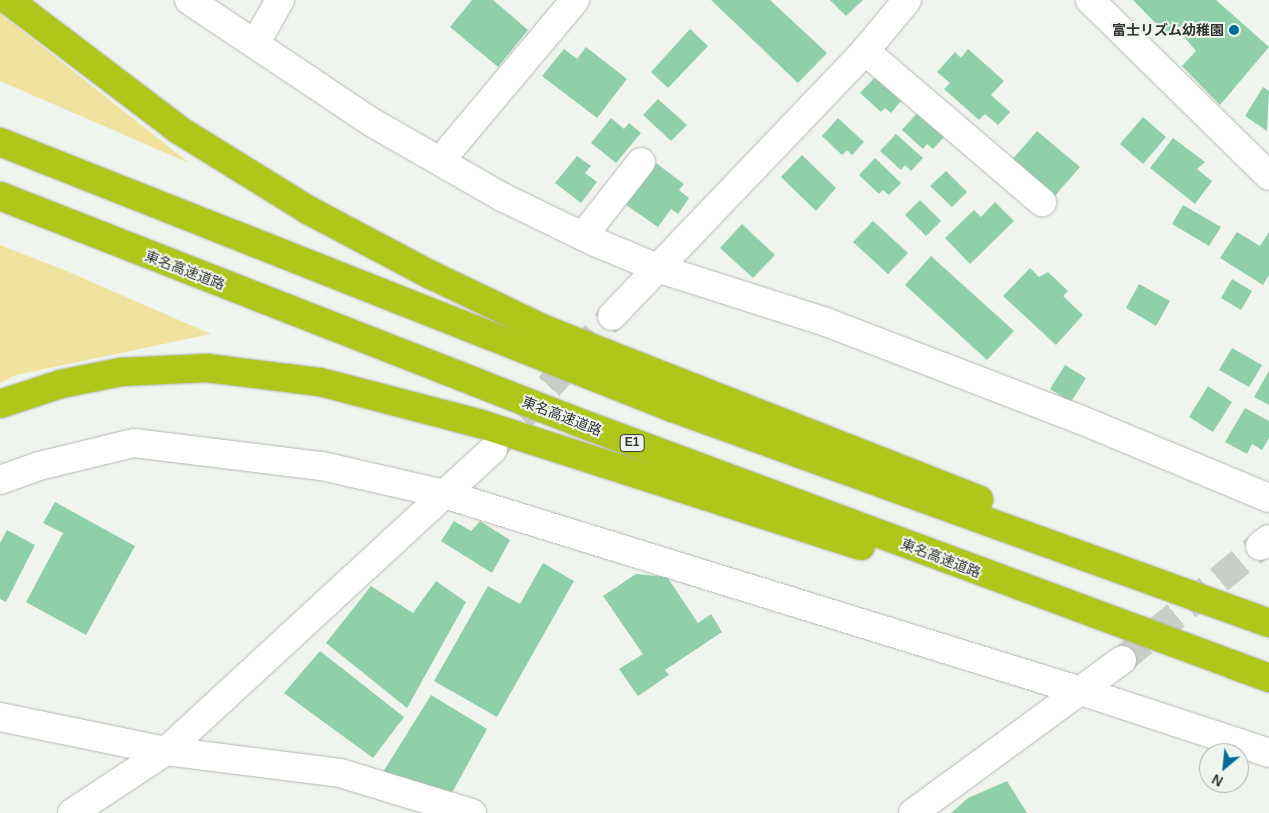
<!DOCTYPE html>
<meta charset="utf-8">
<style>
body{margin:0}
#map{position:relative;width:1269px;height:813px;overflow:hidden;background:#f0f4ee;font-family:Arial,"Noto Sans JP",sans-serif}
div>[style]{position:absolute}
[style*='--x']{left:calc(var(--x)*1px);top:calc(var(--y)*1px);width:calc(var(--w)*1px);rotate:calc(var(--a)*1deg)}
.green>*{inset:0;background:#f0e3a0}
.building>*{inset:0;background:#8fd0a8}
.street-tunnel>*{height:28px;margin-top:-14px;transform-origin:0;background:repeating-linear-gradient(90deg,#cacec9 0 28px,transparent 0 42px)}
.secondary-tunnel>*{height:28px;margin-top:-14px;transform-origin:0;background:repeating-linear-gradient(90deg,#cacec9 0 28px,transparent 0 42px)}
.roads{filter:drop-shadow(0 0 1px #b3b7b2) drop-shadow(0 0 1px #b3b7b2)}
.street>*{height:28px;margin:-14px;padding:0 14px;transform-origin:14px;border-radius:14px;background:#fff}
.secondary>*{height:28px;margin:-14px;padding:0 14px;transform-origin:14px;border-radius:14px;background:#fff}
.highway>*{height:28px;margin:-14px;padding:0 14px;transform-origin:14px;border-radius:14px;background:#afc61a}
.dots>*{width:14px;height:14px;translate:-50% -50%;box-sizing:border-box;border:2px solid #f0f4ee;border-radius:50%}
span{translate:-50% -50%;white-space:nowrap;text-align:center;line-height:1.15;-webkit-text-stroke:4px #f0f4ee;paint-order:stroke}
.shield-label span{padding:1px 4px;background:#f0f4ee;border:1px solid;border-radius:4px;-webkit-text-stroke-width:0}
.shield-label{font-size:12px;color:#333533;font-weight:700}
.poi-label{font-size:14px;color:#333533;font-weight:700}
.right{translate:-100% -50%;text-align:right}
.street-label{font-size:14px;color:#333533}
.north{position:absolute;left:1199px;top:743px;width:50px;height:50px;box-sizing:border-box;background:#f0f4ee;border:1px solid #a4a8a3;border-radius:50%;rotate:208deg;font-size:14px;font-weight:700;line-height:20px;text-align:center;color:#333533}
.north::after{content:'';display:block;margin:auto;width:18px;height:22px;background:#006c98;clip-path:polygon(50% 0,100% 100%,50% 72%,0 100%)}
</style>
<div id="map">
<div class="green">
<div style="clip-path:polygon(0 13px,189px 163px,0 81px)"></div>
<div style="clip-path:polygon(0 245px,64px 270px,211px 334px,16px 375px,0 383px)"></div>
</div>
<div class="building">
<div style="clip-path:polygon(472px 0,493px 0,528px 30px,498px 67px,450px 27px)"></div>
<div style="clip-path:polygon(711px 0,770px 0,827px 53px,798px 83px)"></div>
<div style="clip-path:polygon(830px 0,863px 0,846px 16px)"></div>
<div style="clip-path:polygon(1133px 0,1216px 0,1269px 47px,1220px 105px,1182px 66px,1196px 51px,1174px 25px,1167px 35px)"></div>
<div style="clip-path:polygon(690px 29px,708px 46px,668px 88px,651px 72px)"></div>
<div style="clip-path:polygon(586px 47px,627px 79px,597px 118px,542px 76px,564px 49px,577px 59px)"></div>
<div style="clip-path:polygon(968px 49px,1004px 81px,991px 95px,1010px 112px,998px 125px,985px 114px,979px 120px,944px 89px,950px 83px,937px 72px,955px 52px,961px 58px)"></div>
<div style="clip-path:polygon(876px 76px,902px 100px,891px 113px,885px 108px,881px 112px,860px 93px)"></div>
<div style="clip-path:polygon(1263px 87px,1269px 91px,1267px 131px,1245px 116px)"></div>
<div style="clip-path:polygon(658px 99px,687px 125px,671px 141px,643px 115px)"></div>
<div style="clip-path:polygon(918px 112px,944px 137px,933px 149px,927px 144px,923px 149px,902px 130px)"></div>
<div style="clip-path:polygon(1143px 117px,1166px 137px,1143px 164px,1120px 144px)"></div>
<div style="clip-path:polygon(611px 118px,624px 129px,629px 123px,641px 133px,616px 163px,591px 143px)"></div>
<div style="clip-path:polygon(838px 118px,864px 142px,852px 155px,847px 150px,842px 155px,822px 136px)"></div>
<div style="clip-path:polygon(1037px 131px,1080px 167px,1053px 198px,1011px 161px)"></div>
<div style="clip-path:polygon(896px 134px,923px 158px,911px 171px,905px 165px,901px 170px,880px 151px)"></div>
<div style="clip-path:polygon(1173px 138px,1205px 162px,1197px 169px,1212px 181px,1195px 204px,1150px 168px)"></div>
<div style="clip-path:polygon(802px 155px,836px 188px,816px 211px,781px 177px)"></div>
<div style="clip-path:polygon(577px 156px,591px 166px,585px 173px,597px 182px,581px 203px,555px 183px)"></div>
<div style="clip-path:polygon(875px 158px,901px 183px,889px 195px,883px 190px,879px 194px,859px 175px)"></div>
<div style="clip-path:polygon(656px 163px,684px 184px,679px 190px,689px 198px,678px 214px,671px 209px,658px 227px,626px 205px)"></div>
<div style="clip-path:polygon(946px 171px,967px 192px,952px 207px,930px 186px)"></div>
<div style="clip-path:polygon(920px 200px,941px 221px,926px 236px,905px 215px)"></div>
<div style="clip-path:polygon(995px 202px,1014px 221px,970px 264px,945px 238px,974px 210px,981px 217px)"></div>
<div style="clip-path:polygon(1183px 205px,1221px 227px,1209px 246px,1172px 224px)"></div>
<div style="clip-path:polygon(873px 221px,908px 253px,888px 274px,853px 242px)"></div>
<div style="clip-path:polygon(742px 224px,775px 255px,753px 278px,720px 248px)"></div>
<div style="clip-path:polygon(1237px 232px,1260px 246px,1269px 232px,1269px 275px,1263px 285px,1220px 258px)"></div>
<div style="clip-path:polygon(931px 256px,1014px 331px,987px 360px,905px 285px)"></div>
<div style="clip-path:polygon(1030px 268px,1039px 277px,1048px 272px,1068px 291px,1063px 296px,1083px 315px,1056px 345px,1003px 296px)"></div>
<div style="clip-path:polygon(1232px 279px,1252px 291px,1241px 310px,1221px 298px)"></div>
<div style="clip-path:polygon(1139px 284px,1170px 301px,1156px 326px,1126px 308px)"></div>
<div style="clip-path:polygon(1232px 348px,1262px 365px,1249px 387px,1219px 370px)"></div>
<div style="clip-path:polygon(1065px 365px,1086px 378px,1071px 402px,1050px 389px)"></div>
<div style="clip-path:polygon(1269px 371px,1269px 405px,1254px 397px)"></div>
<div style="clip-path:polygon(1208px 386px,1232px 402px,1213px 432px,1189px 417px)"></div>
<div style="clip-path:polygon(1245px 408px,1269px 421px,1269px 438px,1262px 450px,1252px 444px,1247px 454px,1225px 442px)"></div>
<div style="clip-path:polygon(55px 502px,135px 546px,86px 635px,26px 602px,63px 533px,43px 523px)"></div>
<div style="clip-path:polygon(454px 521px,471px 531px,480px 521px,510px 540px,492px 573px,441px 541px)"></div>
<div style="clip-path:polygon(7px 530px,35px 545px,6px 602px,0 599px,0 543px)"></div>
<div style="clip-path:polygon(543px 563px,574px 581px,497px 717px,434px 681px,488px 586px,520px 604px)"></div>
<div style="clip-path:polygon(636px 574px,667px 577px,698px 623px,711px 614px,722px 632px,665px 670px,669px 675px,638px 696px,619px 669px,643px 654px,603px 596px)"></div>
<div style="clip-path:polygon(436px 581px,466px 602px,407px 708px,326px 643px,371px 586px,413px 613px)"></div>
<div style="clip-path:polygon(320px 651px,404px 717px,373px 758px,284px 693px)"></div>
<div style="clip-path:polygon(431px 695px,487px 729px,448px 800px,380px 777px)"></div>
<div style="clip-path:polygon(1007px 781px,1027px 813px,951px 813px,968px 798px)"></div>
</div>
<div class="street-tunnel">
<div style="--x:1122;--y:660;--w:179;--a:-39.6"></div>
</div>
<div class="secondary-tunnel">
<div style="--x:493;--y:449;--w:178;--a:-48.2"></div>
</div>
<div class="roads">
<div class="street">
<div style="--x:255;--y:44;--w:51;--a:-60.4"></div>
<div style="--x:865;--y:51;--w:233;--a:40.5"></div>
<div style="--x:440;--y:161;--w:210;--a:-50"></div>
<div style="--x:583;--y:236;--w:94;--a:-51.9"></div>
<div style="--x:0;--y:480;--w:41;--a:-19.7"></div>
<div style="--x:39;--y:466;--w:98;--a:-13.6"></div>
<div style="--x:134;--y:443;--w:189;--a:7"></div>
<div style="--x:322;--y:466;--w:125;--a:12.9"></div>
<div style="--x:444;--y:494;--w:670;--a:17.19"></div>
<div style="--x:1084;--y:692;--w:195;--a:18.2"></div>
<div style="--x:1260;--y:546;--w:11;--a:-38"></div>
<div style="--x:0;--y:717;--w:169;--a:11.6"></div>
<div style="--x:166;--y:751;--w:175;--a:7.2"></div>
<div style="--x:340;--y:773;--w:138;--a:16.9"></div>
<div style="--x:913;--y:813;--w:259;--a:-36.2"></div>
</div>
<div class="secondary">
<div style="--x:189;--y:0;--w:221;--a:33.8"></div>
<div style="--x:373;--y:123;--w:149;--a:29.8"></div>
<div style="--x:502;--y:197;--w:103;--a:25.8"></div>
<div style="--x:595;--y:242;--w:70;--a:22.6"></div>
<div style="--x:660;--y:269;--w:174;--a:17.7"></div>
<div style="--x:826;--y:322;--w:271;--a:21"></div>
<div style="--x:1079;--y:419;--w:206;--a:22.6"></div>
<div style="--x:1090;--y:0;--w:251;--a:44.5"></div>
<div style="--x:612;--y:316;--w:366;--a:-46.3"></div>
<div style="--x:865;--y:51;--w:66;--a:-50.5"></div>
<div style="--x:72;--y:813;--w:113;--a:-33.4"></div>
<div style="--x:166;--y:751;--w:445;--a:-42.7"></div>
</div>
<div class="highway">
<div style="--x:8;--y:0;--w:215;--a:37.2"></div>
<div style="--x:179;--y:130;--w:152;--a:31.8"></div>
<div style="--x:308;--y:210;--w:139;--a:27.9"></div>
<div style="--x:431;--y:275;--w:127;--a:25.6"></div>
<div style="--x:546;--y:330;--w:465;--a:21.4"></div>
<div style="--x:0;--y:142;--w:724;--a:21.57"></div>
<div style="--x:673;--y:408;--w:634;--a:19.84"></div>
<div style="--x:0;--y:196;--w:617;--a:21.37"></div>
<div style="--x:575;--y:421;--w:740;--a:20.32"></div>
<div style="--x:0;--y:404;--w:64;--a:-18.2"></div>
<div style="--x:61;--y:384;--w:61;--a:-11.3"></div>
<div style="--x:121;--y:372;--w:86;--a:-2.7"></div>
<div style="--x:207;--y:368;--w:114;--a:7.1"></div>
<div style="--x:320;--y:382;--w:166;--a:14.6"></div>
<div style="--x:481;--y:424;--w:399;--a:17.8"></div>
</div>
</div>
<div class="dots">
<div style="left:1234px;top:30px;background:#006c98"></div>
</div>
<div class="shield-label">
<span style="left:632px;top:443px">E1</span>
</div>
<div class="poi-label">
<span class="right" style="left:1224px;top:30px">富士リズム幼稚園</span>
</div>
<div class="street-label">
<span style="left:185px;top:270px;rotate:21deg">東名高速道路</span>
<span style="left:562px;top:416px;rotate:21deg">東名高速道路</span>
<span style="left:941px;top:558px;rotate:21deg">東名高速道路</span>
</div>
<div class="north">N</div>
</div>
